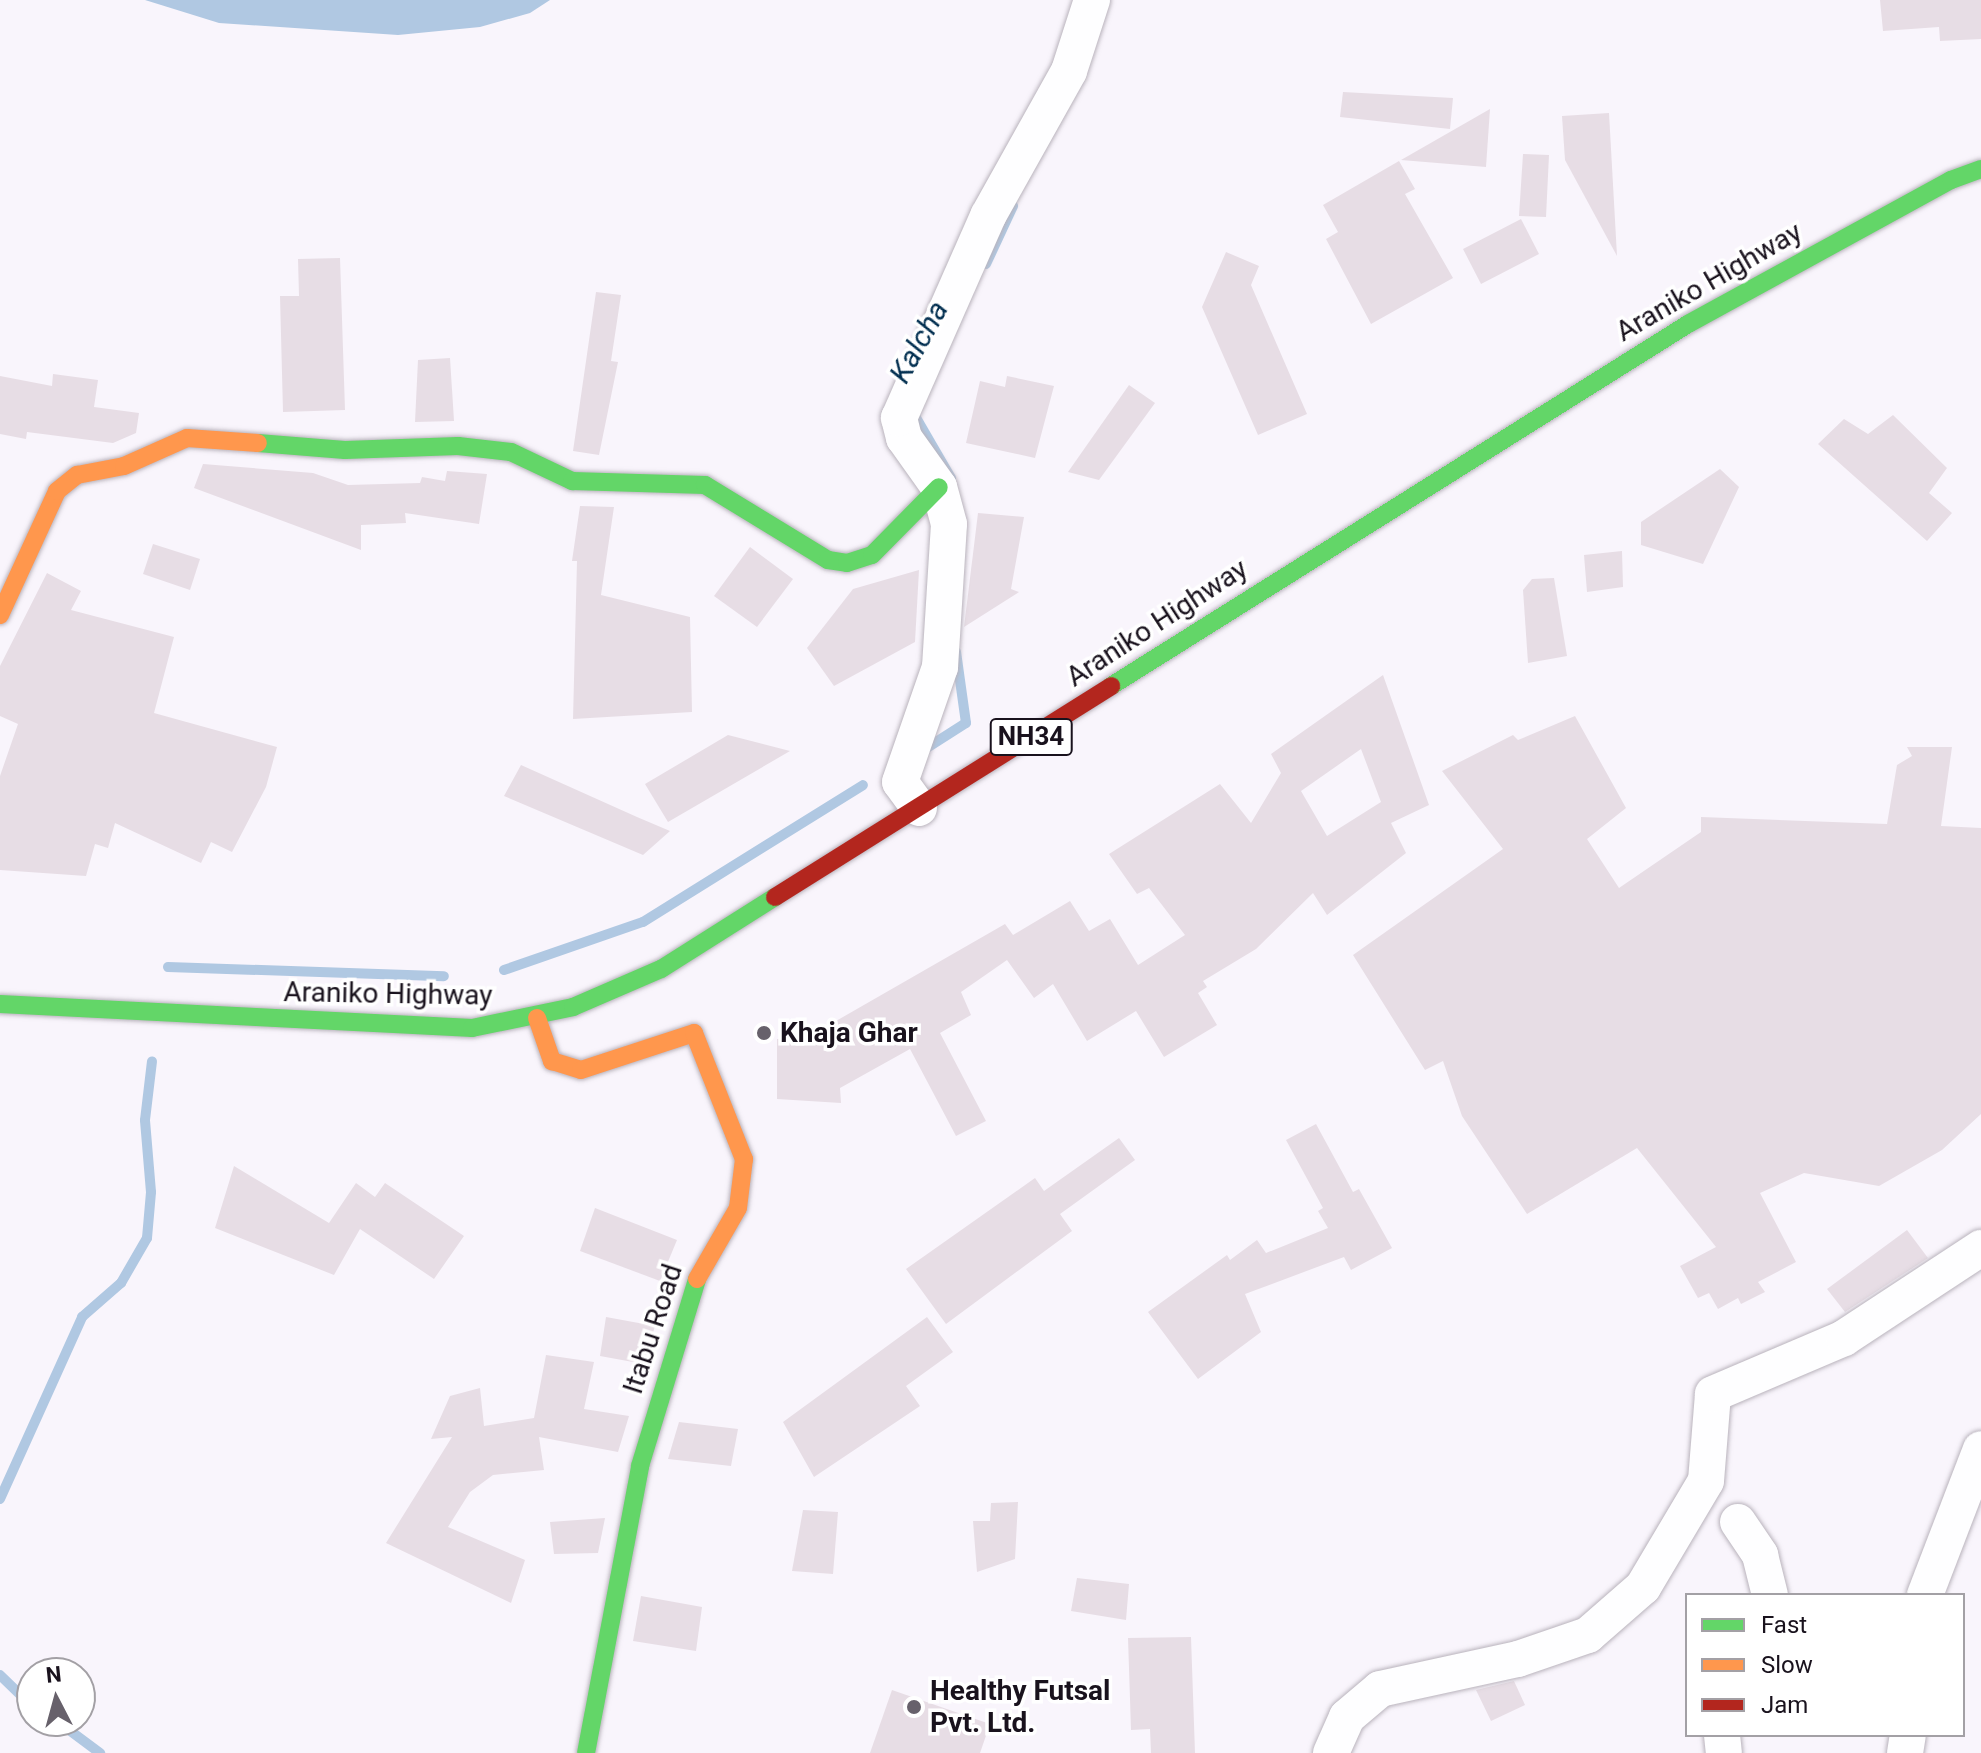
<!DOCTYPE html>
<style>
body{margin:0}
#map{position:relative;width:1981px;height:1753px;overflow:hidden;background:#f9f5fc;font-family:Roboto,sans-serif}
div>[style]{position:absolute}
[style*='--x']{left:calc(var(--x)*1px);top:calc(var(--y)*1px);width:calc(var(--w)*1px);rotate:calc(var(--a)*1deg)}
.water>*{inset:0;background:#b0c8e2}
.stream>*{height:10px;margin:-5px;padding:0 5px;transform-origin:5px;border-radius:5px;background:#b0c8e2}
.building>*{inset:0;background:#e7dde5}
.roads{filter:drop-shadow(0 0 2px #b9b3bc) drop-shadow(0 0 2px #b9b3bc)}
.street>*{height:36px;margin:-18px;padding:0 18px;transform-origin:18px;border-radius:18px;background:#fefeff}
.fast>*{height:18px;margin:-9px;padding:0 9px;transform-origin:9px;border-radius:9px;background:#63d668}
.slow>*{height:18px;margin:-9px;padding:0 9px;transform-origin:9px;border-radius:9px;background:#ff974d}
.jam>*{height:18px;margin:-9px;padding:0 9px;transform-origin:9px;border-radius:9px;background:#b3261e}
.dots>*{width:22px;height:22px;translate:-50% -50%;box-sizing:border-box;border:4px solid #fff;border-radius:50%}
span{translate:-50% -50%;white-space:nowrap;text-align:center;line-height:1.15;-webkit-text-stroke:7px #fff;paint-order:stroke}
.shield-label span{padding:2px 6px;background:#fff;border:2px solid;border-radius:6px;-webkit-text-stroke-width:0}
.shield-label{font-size:26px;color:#19121d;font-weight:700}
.street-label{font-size:28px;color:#19121d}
.poi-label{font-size:28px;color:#19121d;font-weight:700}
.left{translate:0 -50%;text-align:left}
.water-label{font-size:30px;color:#022f50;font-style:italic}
.legend{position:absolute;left:1685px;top:1593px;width:280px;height:144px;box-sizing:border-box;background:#fff;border:2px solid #a3a0a5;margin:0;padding:10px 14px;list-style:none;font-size:24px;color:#19121d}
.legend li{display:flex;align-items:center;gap:16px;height:40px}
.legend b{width:40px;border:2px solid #a3a0a5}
.north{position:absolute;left:16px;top:1657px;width:80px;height:80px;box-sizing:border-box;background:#fff;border:2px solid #a3a0a5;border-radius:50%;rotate:354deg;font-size:22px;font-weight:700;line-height:32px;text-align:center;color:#19121d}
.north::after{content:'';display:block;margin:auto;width:28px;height:36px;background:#67616b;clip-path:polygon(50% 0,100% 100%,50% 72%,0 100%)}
</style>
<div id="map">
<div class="water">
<div style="clip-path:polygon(145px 0,550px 0,530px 13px,480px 27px,398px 35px,219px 23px)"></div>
</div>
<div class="stream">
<div style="--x:986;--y:264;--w:64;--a:-65"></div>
<div style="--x:911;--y:409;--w:80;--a:59.9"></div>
<div style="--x:922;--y:751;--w:52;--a:-32.5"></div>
<div style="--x:966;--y:723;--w:72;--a:-98"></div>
<div style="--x:168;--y:967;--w:276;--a:1.9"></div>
<div style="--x:504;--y:970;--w:147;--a:-19.1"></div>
<div style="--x:643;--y:922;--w:259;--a:-31.9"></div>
<div style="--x:0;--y:1499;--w:200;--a:-65.7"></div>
<div style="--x:82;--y:1317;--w:52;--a:-41.1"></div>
<div style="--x:121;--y:1283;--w:52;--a:-60"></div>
<div style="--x:147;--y:1238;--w:46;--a:-85"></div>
<div style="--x:151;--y:1192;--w:72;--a:-94.8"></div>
<div style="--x:145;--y:1120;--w:59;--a:-83.2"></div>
<div style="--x:0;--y:1675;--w:45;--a:44.1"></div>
<div style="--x:57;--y:1721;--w:54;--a:36.7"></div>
</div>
<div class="building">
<div style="clip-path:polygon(1880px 0,1981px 0,1981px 39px,1940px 41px,1939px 27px,1883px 31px)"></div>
<div style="clip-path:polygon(1343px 92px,1453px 98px,1450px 129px,1340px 117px)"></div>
<div style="clip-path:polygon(1490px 109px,1486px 167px,1401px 160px)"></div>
<div style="clip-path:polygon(1609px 113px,1617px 256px,1565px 160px,1562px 116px)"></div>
<div style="clip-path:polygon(1523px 154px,1549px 155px,1546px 217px,1519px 216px)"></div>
<div style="clip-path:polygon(1399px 161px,1415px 189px,1405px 194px,1453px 278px,1371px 324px,1326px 239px,1338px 232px,1323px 205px)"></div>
<div style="clip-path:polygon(1521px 219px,1539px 254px,1481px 284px,1463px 249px)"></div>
<div style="clip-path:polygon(1226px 252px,1259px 266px,1251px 285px,1307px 414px,1258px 435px,1202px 307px)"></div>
<div style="clip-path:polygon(340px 258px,345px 410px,283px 412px,280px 296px,299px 296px,298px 259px)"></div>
<div style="clip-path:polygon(596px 292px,621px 295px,611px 361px,618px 362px,599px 455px,573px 451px)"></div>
<div style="clip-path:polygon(450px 358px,454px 421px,415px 422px,418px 360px)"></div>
<div style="clip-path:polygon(53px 374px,98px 380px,94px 407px,139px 413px,136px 433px,113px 443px,27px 432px,26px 439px,0 434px,0 376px,52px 386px)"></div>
<div style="clip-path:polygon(1007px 376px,1054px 386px,1035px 458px,966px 443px,980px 381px,1005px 387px)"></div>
<div style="clip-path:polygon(1129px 385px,1155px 403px,1099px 480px,1068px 472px)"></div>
<div style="clip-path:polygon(1893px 415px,1947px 468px,1929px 493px,1952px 513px,1927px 541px,1818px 444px,1844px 419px,1868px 434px)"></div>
<div style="clip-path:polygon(203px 464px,313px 473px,348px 485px,420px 483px,422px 477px,445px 481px,447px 471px,487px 474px,479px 524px,405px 513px,406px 523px,361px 525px,361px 550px,194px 488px)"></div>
<div style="clip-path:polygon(1720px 469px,1739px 487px,1703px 564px,1641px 545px,1641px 522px)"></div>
<div style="clip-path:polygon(580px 506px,614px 507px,601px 595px,690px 617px,692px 712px,573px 719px,577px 561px,572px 561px)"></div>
<div style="clip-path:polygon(978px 513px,1024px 517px,1011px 589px,1019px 592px,964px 627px)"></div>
<div style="clip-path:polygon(153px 544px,200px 559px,190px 590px,143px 574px)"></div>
<div style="clip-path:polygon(750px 547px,793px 579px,757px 627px,714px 596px)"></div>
<div style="clip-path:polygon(1622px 551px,1623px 587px,1587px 592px,1584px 555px)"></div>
<div style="clip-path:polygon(919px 570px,915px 642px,834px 686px,807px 648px,853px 589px)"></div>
<div style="clip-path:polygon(47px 573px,81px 591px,71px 610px,174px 637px,154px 713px,277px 747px,266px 787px,232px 852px,211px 842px,201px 863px,115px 823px,108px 848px,95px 844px,86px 876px,0 870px,0 776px,18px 724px,0 716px,0 666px)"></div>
<div style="clip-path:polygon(1554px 578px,1567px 656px,1528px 663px,1523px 590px,1532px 579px)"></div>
<div style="clip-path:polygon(evenodd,1383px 675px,1429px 805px,1391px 823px,1406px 853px,1327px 915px,1313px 893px,1256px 949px,1203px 981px,1207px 987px,1198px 993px,1217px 1025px,1164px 1057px,1136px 1011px,1087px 1041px,1053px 984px,1034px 998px,1007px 960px,961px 992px,971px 1015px,940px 1033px,986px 1121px,956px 1136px,910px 1049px,840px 1088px,841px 1103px,777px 1099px,777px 1039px,845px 1036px,836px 1021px,1005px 924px,1013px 935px,1070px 901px,1089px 931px,1110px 919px,1138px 965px,1185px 935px,1149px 888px,1137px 894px,1109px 854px,1220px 784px,1251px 823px,1281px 773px,1271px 754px,1383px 675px,1361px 749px,1381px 802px,1327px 836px,1301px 791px,1361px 749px)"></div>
<div style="clip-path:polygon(1575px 716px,1626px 808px,1587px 839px,1619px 888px,1701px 832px,1701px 817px,1887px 824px,1897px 765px,1912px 756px,1907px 747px,1952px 747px,1941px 826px,1981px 828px,1981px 1114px,1942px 1150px,1879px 1186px,1804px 1173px,1760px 1193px,1796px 1262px,1758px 1282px,1765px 1292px,1741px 1304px,1738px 1298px,1718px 1309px,1709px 1293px,1698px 1298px,1680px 1266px,1716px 1247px,1637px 1148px,1527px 1214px,1462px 1116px,1443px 1061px,1425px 1070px,1353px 955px,1503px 849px,1442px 771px,1513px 735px,1518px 740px)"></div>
<div style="clip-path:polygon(728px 735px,790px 751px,668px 822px,645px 784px)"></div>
<div style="clip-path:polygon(521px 765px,637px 817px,670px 831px,643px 855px,504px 796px)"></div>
<div style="clip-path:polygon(1316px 1124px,1353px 1192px,1359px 1189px,1392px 1248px,1351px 1270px,1344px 1257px,1245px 1294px,1261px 1332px,1198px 1379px,1148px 1312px,1227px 1255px,1230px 1260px,1257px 1240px,1266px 1253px,1328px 1228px,1318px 1211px,1323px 1208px,1286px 1140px)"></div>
<div style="clip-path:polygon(1119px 1138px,1135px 1160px,1060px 1214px,1072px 1231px,946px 1324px,906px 1269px,1035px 1178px,1044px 1191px)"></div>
<div style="clip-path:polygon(234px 1166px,329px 1223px,356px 1183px,375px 1197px,385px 1183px,464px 1236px,434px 1279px,360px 1229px,334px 1275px,215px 1228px)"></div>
<div style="clip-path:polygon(595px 1208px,677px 1240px,660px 1281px,580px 1251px)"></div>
<div style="clip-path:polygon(1907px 1230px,1928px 1258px,1845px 1312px,1827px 1289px)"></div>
<div style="clip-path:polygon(606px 1317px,655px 1326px,644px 1364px,600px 1356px)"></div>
<div style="clip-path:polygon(927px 1317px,953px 1352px,906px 1386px,920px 1406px,814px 1477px,783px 1422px)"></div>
<div style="clip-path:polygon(546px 1355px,594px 1362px,584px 1409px,629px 1416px,618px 1452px,539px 1437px,544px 1470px,493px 1475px,470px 1492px,448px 1527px,525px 1560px,511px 1603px,386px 1543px,452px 1437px,431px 1439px,450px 1396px,480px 1388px,484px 1426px,534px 1418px)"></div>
<div style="clip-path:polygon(679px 1422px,738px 1429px,731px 1466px,668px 1459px)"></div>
<div style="clip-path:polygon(1018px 1502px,1015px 1559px,977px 1572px,973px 1521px,990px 1521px,991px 1503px)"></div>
<div style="clip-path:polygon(803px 1510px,838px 1512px,833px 1574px,792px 1571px)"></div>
<div style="clip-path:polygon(605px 1518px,598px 1553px,554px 1554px,550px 1522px)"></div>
<div style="clip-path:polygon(1077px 1578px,1129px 1584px,1126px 1620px,1071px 1611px)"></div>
<div style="clip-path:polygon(641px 1596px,702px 1607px,696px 1651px,633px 1641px)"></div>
<div style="clip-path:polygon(1191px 1637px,1195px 1753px,1151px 1753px,1150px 1729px,1131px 1730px,1128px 1638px)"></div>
<div style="clip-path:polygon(1514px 1681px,1525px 1705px,1491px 1721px,1476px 1690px)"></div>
<div style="clip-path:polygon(892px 1690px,990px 1724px,980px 1753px,870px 1753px)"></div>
</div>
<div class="roads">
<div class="street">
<div style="--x:919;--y:808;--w:32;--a:-126"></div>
<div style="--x:900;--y:782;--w:122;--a:-70.8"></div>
<div style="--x:940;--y:667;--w:143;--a:-86.4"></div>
<div style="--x:949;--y:524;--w:38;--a:-105"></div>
<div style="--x:939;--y:487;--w:60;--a:-125.5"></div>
<div style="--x:904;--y:438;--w:21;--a:-104"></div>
<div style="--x:899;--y:418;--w:221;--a:-66.2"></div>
<div style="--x:988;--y:216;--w:166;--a:-60.8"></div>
<div style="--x:1069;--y:71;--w:75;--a:-72.1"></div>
<div style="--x:1738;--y:1522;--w:40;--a:56"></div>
<div style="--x:1760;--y:1555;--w:41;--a:76"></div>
<div style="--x:1925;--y:1595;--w:156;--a:-69"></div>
<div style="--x:1722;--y:1735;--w:18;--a:84"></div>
<div style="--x:1331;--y:1753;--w:39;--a:-66"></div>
<div style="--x:1347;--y:1717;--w:43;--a:-40.3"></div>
<div style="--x:1380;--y:1689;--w:141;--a:-12.3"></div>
<div style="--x:1518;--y:1659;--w:74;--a:-18.9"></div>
<div style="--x:1588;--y:1635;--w:73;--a:-41.1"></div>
<div style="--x:1643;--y:1587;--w:123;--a:-59.3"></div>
<div style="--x:1706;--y:1481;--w:87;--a:-85.4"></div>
<div style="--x:1713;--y:1394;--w:142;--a:-23.1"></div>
<div style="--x:1844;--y:1338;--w:164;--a:-33.3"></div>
<div style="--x:1905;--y:1753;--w:18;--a:-81"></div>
</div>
<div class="fast">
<div style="--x:258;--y:443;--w:87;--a:4.6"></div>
<div style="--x:345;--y:450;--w:113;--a:-2"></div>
<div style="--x:458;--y:446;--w:53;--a:6.5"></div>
<div style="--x:511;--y:452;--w:68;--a:25.4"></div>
<div style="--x:572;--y:481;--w:133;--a:1.7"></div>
<div style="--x:705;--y:485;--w:144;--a:31.4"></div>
<div style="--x:828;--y:560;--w:19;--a:9"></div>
<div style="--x:847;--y:563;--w:26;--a:-18"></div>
<div style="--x:872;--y:555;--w:95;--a:-45.4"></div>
<div style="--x:1111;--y:686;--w:681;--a:-32.1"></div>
<div style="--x:1688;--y:324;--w:300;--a:-28.7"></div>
<div style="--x:1951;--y:180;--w:32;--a:-20"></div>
<div style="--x:0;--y:1004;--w:473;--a:2.9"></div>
<div style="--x:472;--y:1028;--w:103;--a:-11.7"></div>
<div style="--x:573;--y:1007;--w:96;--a:-23.4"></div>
<div style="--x:661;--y:969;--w:135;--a:-32.3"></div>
<div style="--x:586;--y:1753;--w:292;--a:-79.3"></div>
<div style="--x:640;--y:1466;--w:195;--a:-73"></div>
</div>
<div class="slow">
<div style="--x:0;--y:615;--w:136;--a:-65.3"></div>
<div style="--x:57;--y:491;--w:26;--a:-39"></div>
<div style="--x:77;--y:475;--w:48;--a:-10.8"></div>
<div style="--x:124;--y:466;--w:69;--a:-24"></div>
<div style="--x:187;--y:438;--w:71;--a:4"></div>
<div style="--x:537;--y:1018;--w:46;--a:70.8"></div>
<div style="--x:552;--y:1061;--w:30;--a:17"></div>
<div style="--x:581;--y:1070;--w:119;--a:-18.1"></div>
<div style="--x:694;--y:1033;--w:136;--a:68.4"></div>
<div style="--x:744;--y:1159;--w:49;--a:97"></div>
<div style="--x:738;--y:1208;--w:82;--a:120"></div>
</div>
<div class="jam">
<div style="--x:775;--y:897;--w:397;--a:-32.1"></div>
</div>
</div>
<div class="dots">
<div style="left:764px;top:1033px;background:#67616b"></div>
<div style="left:914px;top:1707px;background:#67616b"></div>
</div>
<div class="shield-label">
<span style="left:1031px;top:737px">NH34</span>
</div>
<div class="street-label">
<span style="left:1709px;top:282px;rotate:-30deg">Araniko Highway</span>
<span style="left:1157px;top:623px;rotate:-33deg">Araniko Highway</span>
<span style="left:388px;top:994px;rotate:1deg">Araniko Highway</span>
<span style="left:653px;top:1329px;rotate:-72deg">Itabu Road</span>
</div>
<div class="poi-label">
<span class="left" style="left:780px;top:1033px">Khaja Ghar</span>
<span class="left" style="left:930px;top:1707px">Healthy Futsal<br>Pvt. Ltd.</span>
</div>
<div class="water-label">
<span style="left:919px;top:342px;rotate:-61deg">Kalcha</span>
</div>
<ul class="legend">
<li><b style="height:10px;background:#63d668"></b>Fast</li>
<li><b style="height:10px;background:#ff974d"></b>Slow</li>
<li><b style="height:10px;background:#b3261e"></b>Jam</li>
</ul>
<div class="north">N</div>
</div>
